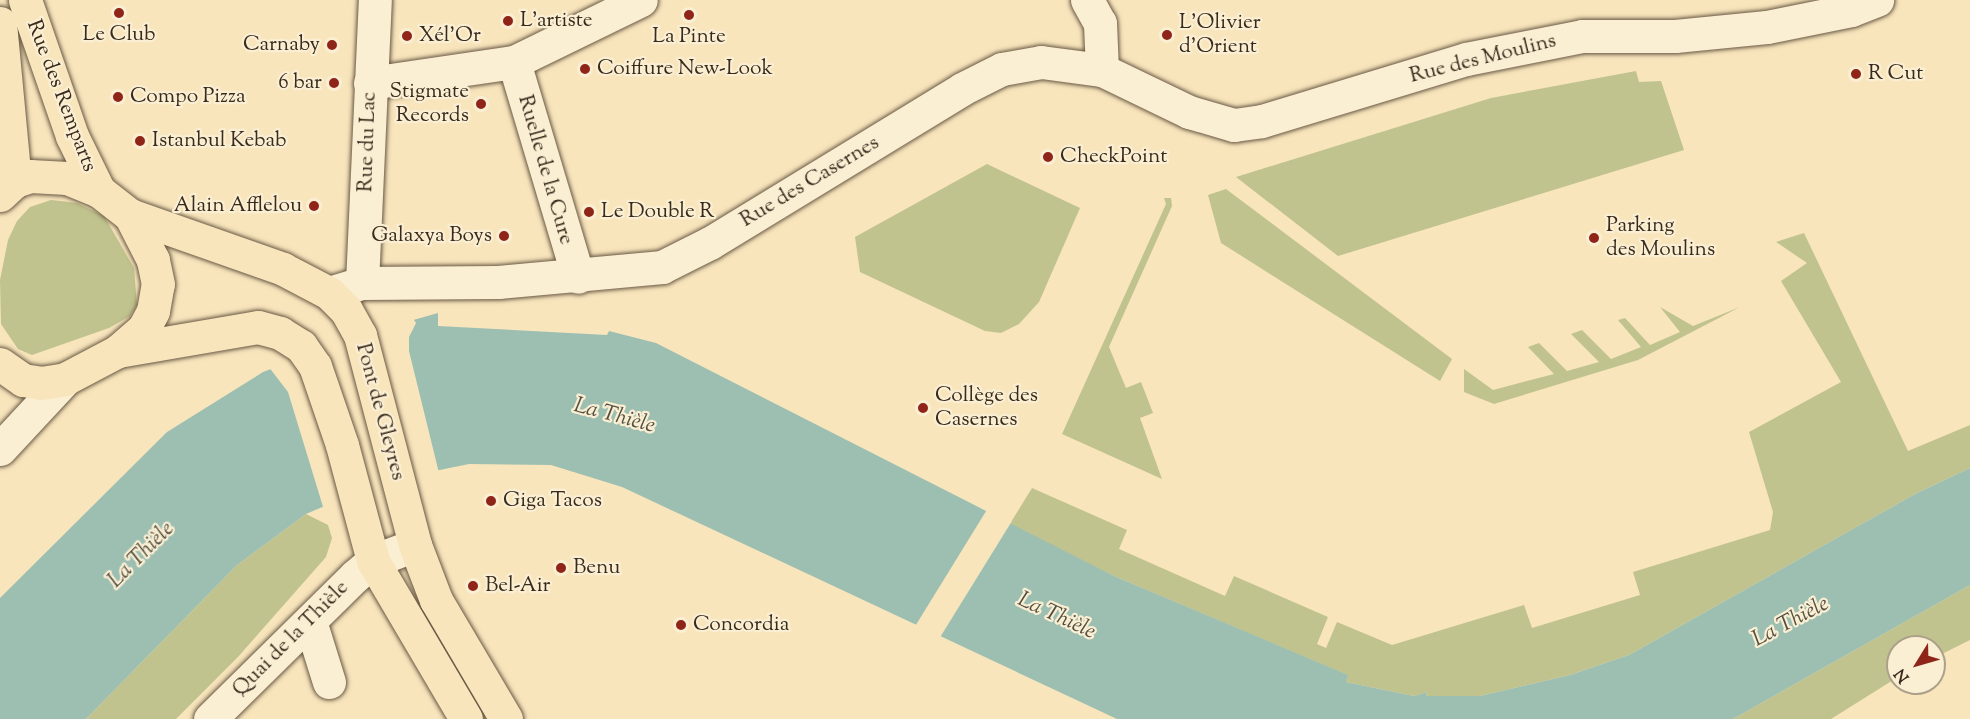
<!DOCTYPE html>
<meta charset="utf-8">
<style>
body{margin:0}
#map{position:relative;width:1970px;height:719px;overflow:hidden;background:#f8e5bc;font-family:"Sorts Mill Goudy",serif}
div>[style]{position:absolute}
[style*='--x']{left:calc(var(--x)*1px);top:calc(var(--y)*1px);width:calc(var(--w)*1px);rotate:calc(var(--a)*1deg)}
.green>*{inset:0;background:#c1c38e}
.water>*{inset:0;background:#9dbfb2}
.pier>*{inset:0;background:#f8e5bc}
.roads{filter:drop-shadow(0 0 2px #695944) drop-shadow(0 0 2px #695944)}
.minor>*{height:33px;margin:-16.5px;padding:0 16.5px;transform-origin:16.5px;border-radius:16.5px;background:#faeed3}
.major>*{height:33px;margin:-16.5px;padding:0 16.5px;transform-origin:16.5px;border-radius:16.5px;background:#f8e5bc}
.dots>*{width:16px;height:16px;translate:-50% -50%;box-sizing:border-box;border:3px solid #faeed3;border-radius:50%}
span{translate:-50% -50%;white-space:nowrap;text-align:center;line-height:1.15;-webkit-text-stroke:4.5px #faeed3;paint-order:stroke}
.poi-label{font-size:21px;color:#392a1c}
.left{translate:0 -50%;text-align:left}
.right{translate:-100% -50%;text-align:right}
.street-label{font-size:21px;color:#392a1c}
.water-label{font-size:22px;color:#524f42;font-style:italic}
.north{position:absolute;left:1886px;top:635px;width:60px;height:60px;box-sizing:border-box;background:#faeed3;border:2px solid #ada08a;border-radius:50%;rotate:233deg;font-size:16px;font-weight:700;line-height:24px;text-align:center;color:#392a1c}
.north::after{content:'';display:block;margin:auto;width:21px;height:27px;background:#8f2418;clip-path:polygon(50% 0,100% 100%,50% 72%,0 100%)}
</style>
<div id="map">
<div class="green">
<div style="clip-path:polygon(1636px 71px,1639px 82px,1661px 81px,1684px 150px,1338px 256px,1236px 177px,1491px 98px)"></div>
<div style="clip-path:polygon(987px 164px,1080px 208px,1039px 302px,1019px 324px,1001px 333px,985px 331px,860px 272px,855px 237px)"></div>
<div style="clip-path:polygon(1226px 189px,1452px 359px,1440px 381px,1221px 243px,1208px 195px)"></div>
<div style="clip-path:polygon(1164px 198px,1171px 198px,1172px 206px,1109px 347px,1126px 388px,1141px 382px,1153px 413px,1140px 418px,1162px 479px,1062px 434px,1166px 204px)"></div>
<div style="clip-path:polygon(51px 200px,77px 203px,104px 216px,134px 268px,137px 305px,130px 316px,109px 328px,32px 355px,18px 349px,1px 324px,0 280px,8px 240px,17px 221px,30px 207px)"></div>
<div style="clip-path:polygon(1804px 233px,1908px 451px,1970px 425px,1970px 468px,1915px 494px,1629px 655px,1570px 675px,1480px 696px,1426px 696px,1427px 692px,1414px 696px,1346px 682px,1347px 675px,1114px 576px,1008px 527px,1032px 488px,1127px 530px,1119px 549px,1225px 596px,1234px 576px,1328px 617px,1317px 644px,1326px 648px,1337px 622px,1392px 645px,1524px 605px,1532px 628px,1640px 595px,1633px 572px,1770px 530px,1773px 512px,1749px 432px,1841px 382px,1781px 281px,1807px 263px,1776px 242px)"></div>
<div style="clip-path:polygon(1660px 307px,1693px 326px,1740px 307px,1638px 360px,1494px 404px,1464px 392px,1464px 369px,1493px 390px,1554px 374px,1528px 347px,1539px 343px,1567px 371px,1599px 362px,1571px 334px,1582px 330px,1611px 359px,1641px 347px,1618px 320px,1625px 318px,1650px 345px,1680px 332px)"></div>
<div style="clip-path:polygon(306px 514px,328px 525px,332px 538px,326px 557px,238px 657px,176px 719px,86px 719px,237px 565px)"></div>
<div style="clip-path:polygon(1970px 585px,1970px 640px,1934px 658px,1934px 647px,1898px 647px,1898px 677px,1831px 719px,1733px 719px)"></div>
</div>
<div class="water">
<div style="clip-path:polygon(438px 313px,438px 326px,607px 335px,609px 331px,656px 343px,1114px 576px,1348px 675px,1346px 682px,1414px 696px,1427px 692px,1426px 696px,1480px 696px,1570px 675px,1629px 655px,1915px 494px,1970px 468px,1970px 585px,1733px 719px,1117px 719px,622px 487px,551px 465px,469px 464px,381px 482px,306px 514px,237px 565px,86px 719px,0 719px,0 598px,167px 432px,263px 372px,371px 332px)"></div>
</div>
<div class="pier">
<div style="clip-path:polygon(412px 317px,416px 323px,409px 337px,409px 351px,439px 473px,381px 485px,324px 510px,288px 392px,268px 366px)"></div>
<div style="clip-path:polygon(988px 508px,1012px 521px,939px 639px,914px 628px)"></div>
</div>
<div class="roads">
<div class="minor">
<div style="--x:1087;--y:0;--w:26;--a:61"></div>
<div style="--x:1100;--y:23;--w:47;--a:87.6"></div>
<div style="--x:514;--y:62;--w:224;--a:73.4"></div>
<div style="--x:370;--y:83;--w:146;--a:-8.3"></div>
<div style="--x:514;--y:62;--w:141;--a:-26"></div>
<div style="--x:362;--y:283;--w:283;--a:-87.4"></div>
<div style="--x:329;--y:293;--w:34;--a:-17"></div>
<div style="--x:362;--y:283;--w:136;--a:-0.4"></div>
<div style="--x:498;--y:282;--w:165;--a:-5.2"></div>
<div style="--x:662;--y:267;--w:54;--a:-26.6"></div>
<div style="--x:710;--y:243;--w:295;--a:-31.4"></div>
<div style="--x:962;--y:89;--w:45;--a:-26.6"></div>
<div style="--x:1002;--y:69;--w:40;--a:-10"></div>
<div style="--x:1041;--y:62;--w:62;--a:7.5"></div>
<div style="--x:1102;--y:70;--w:97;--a:25.8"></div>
<div style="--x:1189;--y:112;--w:47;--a:16.1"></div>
<div style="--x:1234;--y:125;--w:28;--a:-8"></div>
<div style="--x:1262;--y:121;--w:213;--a:-16.9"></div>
<div style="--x:1466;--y:59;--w:118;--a:-11.2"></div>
<div style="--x:1582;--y:36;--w:93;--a:0"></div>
<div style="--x:1675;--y:36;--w:92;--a:-5.6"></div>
<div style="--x:1767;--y:27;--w:86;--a:-11.4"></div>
<div style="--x:1851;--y:10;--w:28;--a:-21"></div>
<div style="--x:0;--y:449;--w:96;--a:-47.1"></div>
<div style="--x:310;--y:621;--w:64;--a:72.7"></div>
<div style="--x:210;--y:719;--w:204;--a:-44.6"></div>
<div style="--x:355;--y:576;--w:23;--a:-40"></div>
<div style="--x:373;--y:561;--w:45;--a:-20.9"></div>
</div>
<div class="major">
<div style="--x:25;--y:0;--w:144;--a:70.9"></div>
<div style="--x:72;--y:136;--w:61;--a:63.9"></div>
<div style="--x:0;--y:23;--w:159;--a:84.6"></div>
<div style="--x:0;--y:195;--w:21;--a:-43"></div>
<div style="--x:15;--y:181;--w:16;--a:-18"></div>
<div style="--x:30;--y:176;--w:37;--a:3"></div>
<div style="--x:67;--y:178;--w:35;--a:22"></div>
<div style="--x:99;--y:191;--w:39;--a:38"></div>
<div style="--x:130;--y:215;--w:162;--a:19.4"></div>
<div style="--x:283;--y:269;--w:52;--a:27.6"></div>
<div style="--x:329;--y:293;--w:24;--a:45"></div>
<div style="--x:346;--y:310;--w:29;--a:61"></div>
<div style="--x:360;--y:335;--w:217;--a:75.3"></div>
<div style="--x:415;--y:545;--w:59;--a:69.1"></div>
<div style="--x:436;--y:600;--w:138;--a:59.5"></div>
<div style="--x:118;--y:351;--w:142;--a:-9.7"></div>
<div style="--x:258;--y:327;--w:23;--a:15"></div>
<div style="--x:280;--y:333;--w:25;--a:32"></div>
<div style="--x:301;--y:346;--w:24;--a:55"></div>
<div style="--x:315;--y:366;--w:83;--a:71.1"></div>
<div style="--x:342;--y:445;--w:120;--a:75"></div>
<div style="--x:373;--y:561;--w:183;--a:59.5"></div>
<div style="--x:0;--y:364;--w:28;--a:35"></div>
<div style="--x:23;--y:380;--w:18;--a:9"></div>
<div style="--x:41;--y:383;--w:24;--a:-9"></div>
<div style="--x:65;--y:379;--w:60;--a:-27.8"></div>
<div style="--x:118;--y:351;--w:35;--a:-41"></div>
<div style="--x:144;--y:328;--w:19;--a:-62"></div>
<div style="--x:153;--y:311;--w:27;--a:-80"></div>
<div style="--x:158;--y:284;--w:25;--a:-102"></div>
<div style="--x:153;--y:260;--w:51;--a:-117.1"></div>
</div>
</div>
<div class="dots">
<div style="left:119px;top:13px;background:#8f2418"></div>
<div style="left:689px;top:15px;background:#8f2418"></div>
<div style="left:508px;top:21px;background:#8f2418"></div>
<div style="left:1167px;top:35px;background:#8f2418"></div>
<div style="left:407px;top:36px;background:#8f2418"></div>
<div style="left:332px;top:45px;background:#8f2418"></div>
<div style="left:585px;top:69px;background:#8f2418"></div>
<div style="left:1856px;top:74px;background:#8f2418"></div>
<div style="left:334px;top:83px;background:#8f2418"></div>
<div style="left:118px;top:97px;background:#8f2418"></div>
<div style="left:481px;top:104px;background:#8f2418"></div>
<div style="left:140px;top:141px;background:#8f2418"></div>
<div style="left:1048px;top:157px;background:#8f2418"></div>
<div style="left:314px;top:206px;background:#8f2418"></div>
<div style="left:589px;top:212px;background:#8f2418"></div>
<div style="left:504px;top:236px;background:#8f2418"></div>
<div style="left:1594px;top:238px;background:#8f2418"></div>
<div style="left:923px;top:408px;background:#8f2418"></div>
<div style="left:491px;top:501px;background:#8f2418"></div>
<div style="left:561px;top:568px;background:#8f2418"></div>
<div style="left:473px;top:586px;background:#8f2418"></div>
<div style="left:681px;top:625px;background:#8f2418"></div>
</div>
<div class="poi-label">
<span class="left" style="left:520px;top:21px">L'artiste</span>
<span class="left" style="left:1179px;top:35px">L'Olivier<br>d'Orient</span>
<span style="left:119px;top:35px">Le Club</span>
<span class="left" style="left:419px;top:36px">Xél'Or</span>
<span style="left:689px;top:37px">La Pinte</span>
<span class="right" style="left:320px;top:45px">Carnaby</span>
<span class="left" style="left:597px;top:69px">Coiffure New-Look</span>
<span class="left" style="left:1868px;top:74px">R Cut</span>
<span class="right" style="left:322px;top:83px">6 bar</span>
<span class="right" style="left:469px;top:104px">Stigmate<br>Records</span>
<span class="left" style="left:130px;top:97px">Compo Pizza</span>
<span class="left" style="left:152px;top:141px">Istanbul Kebab</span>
<span class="left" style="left:1060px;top:157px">CheckPoint</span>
<span class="right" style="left:302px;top:206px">Alain Afflelou</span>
<span class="left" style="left:601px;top:212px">Le Double R</span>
<span class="left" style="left:1606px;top:238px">Parking<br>des Moulins</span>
<span class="right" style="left:492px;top:236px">Galaxya Boys</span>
<span class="left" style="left:935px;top:408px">Collège des<br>Casernes</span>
<span class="left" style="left:503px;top:501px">Giga Tacos</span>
<span class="left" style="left:573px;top:568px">Benu</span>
<span class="left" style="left:485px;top:586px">Bel-Air</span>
<span class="left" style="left:693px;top:625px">Concordia</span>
</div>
<div class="street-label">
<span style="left:1483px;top:59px;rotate:-14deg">Rue des Moulins</span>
<span style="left:61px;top:96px;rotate:69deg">Rue des Remparts</span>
<span style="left:368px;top:142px;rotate:-88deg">Rue du Lac</span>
<span style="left:545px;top:170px;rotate:74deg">Ruelle de la Cure</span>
<span style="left:810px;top:182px;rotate:-31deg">Rue des Casernes</span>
<span style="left:380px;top:412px;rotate:75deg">Pont de Gleyres</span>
<span style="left:291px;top:639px;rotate:-45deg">Quai de la Thièle</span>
</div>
<div class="water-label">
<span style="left:614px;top:417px;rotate:15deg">La Thièle</span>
<span style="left:142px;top:556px;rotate:-45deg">La Thièle</span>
<span style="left:1056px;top:617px;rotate:25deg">La Thièle</span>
<span style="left:1791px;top:623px;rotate:-28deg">La Thièle</span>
</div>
<div class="north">N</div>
</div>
